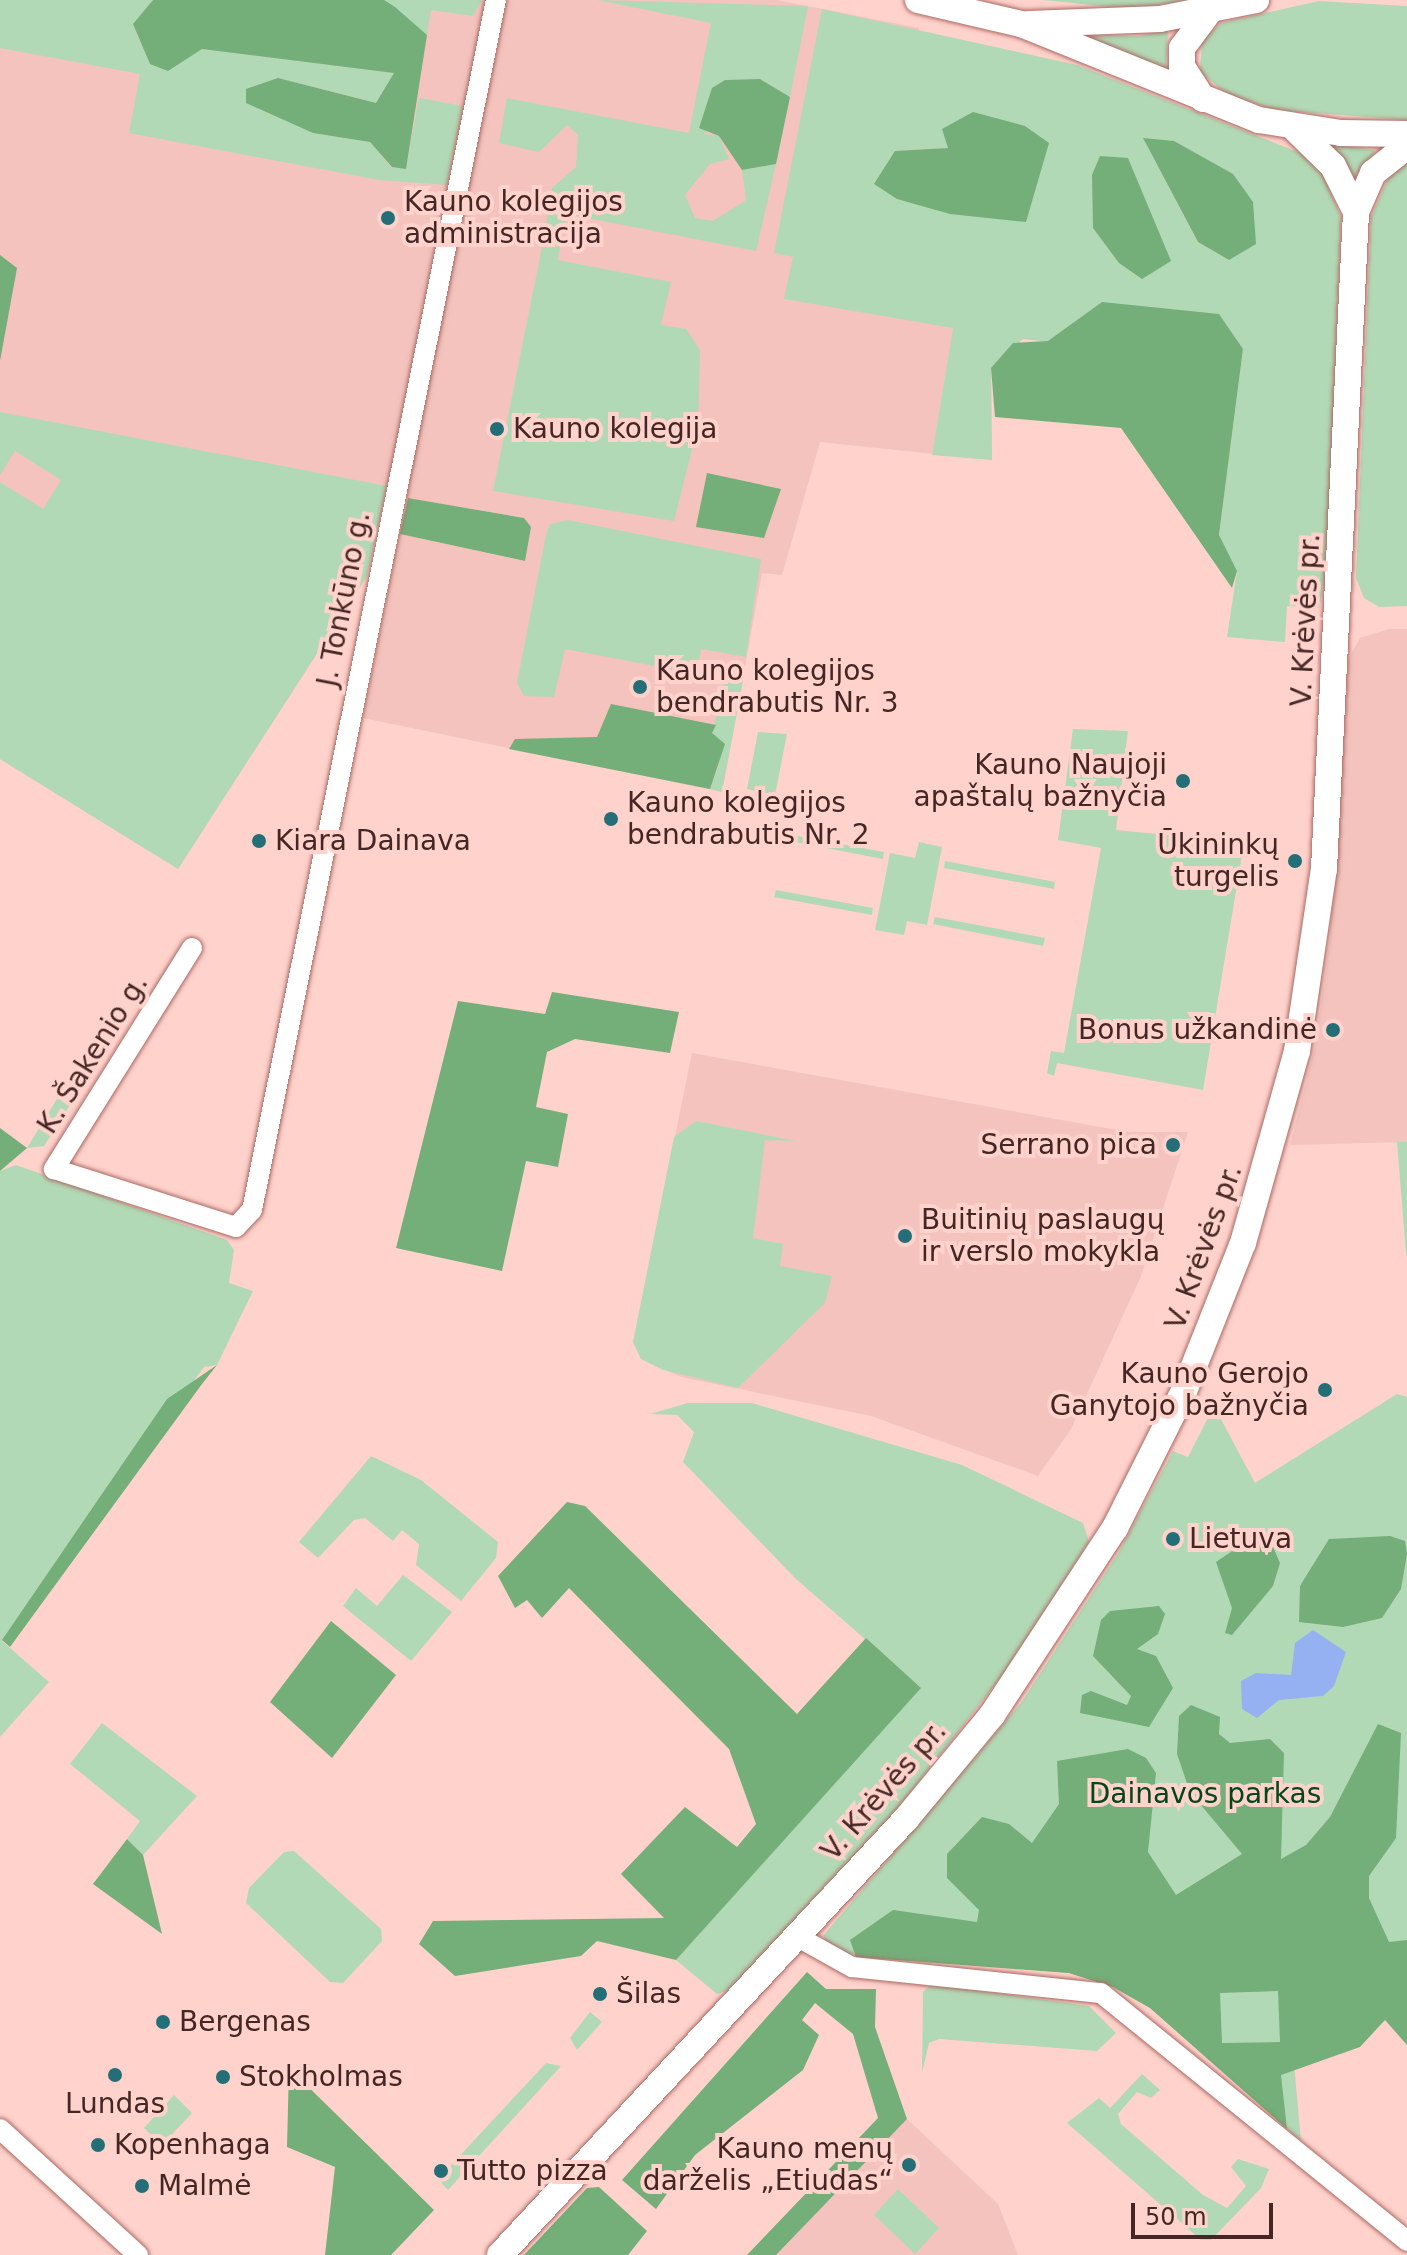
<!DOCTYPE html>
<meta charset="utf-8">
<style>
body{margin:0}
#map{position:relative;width:1407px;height:2255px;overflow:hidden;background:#ffd2cc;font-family:"DejaVu Sans",sans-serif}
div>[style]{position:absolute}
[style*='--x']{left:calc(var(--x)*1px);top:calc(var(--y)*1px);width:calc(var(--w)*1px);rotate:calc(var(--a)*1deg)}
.built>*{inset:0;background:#f4c3bd}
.green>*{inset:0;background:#b2d9b5}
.forest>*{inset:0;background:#74ae79}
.water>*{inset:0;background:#96b1f1}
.roads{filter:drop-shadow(0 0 2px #ab6962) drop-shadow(0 0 2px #ab6962)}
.minor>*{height:20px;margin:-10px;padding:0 10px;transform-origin:10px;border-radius:10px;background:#fff}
.major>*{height:26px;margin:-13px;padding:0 13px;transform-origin:13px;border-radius:13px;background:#fff}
.dots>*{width:22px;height:22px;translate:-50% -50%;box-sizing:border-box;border:4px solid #ffd2cc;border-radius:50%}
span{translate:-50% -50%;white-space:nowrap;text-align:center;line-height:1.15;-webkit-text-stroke:8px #ffd2cc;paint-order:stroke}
.poi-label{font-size:28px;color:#442724}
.left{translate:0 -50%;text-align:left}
.right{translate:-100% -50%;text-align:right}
.street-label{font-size:28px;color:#442724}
.park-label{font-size:28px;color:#044716}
.scale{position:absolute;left:1131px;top:2203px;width:142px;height:36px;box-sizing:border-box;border:4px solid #442724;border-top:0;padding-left:10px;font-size:24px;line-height:28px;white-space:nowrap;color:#442724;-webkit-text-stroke:6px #ffd2cc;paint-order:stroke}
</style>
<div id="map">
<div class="built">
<div style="clip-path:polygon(0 0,777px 0,919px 28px,991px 368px,992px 460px,820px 442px,782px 575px,762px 573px,722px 792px,363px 718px,400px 534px,524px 561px,524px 518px,385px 494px,367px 576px,178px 869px,0 759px)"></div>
<div style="clip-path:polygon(1389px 629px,1407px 629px,1407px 1142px,1290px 1145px,1316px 1042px,1330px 937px,1348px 660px,1360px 638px)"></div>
<div style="clip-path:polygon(692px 1053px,1128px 1132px,1188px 1132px,1141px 1276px,1071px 1429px,1038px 1476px,871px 1416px,681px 1377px,641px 1359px,633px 1342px)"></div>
<div style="clip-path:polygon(907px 2119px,998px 2204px,1018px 2255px,776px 2255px)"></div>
</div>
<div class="green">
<div style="clip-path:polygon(0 0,153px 0,133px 25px,150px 64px,202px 49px,395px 73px,376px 103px,278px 78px,313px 133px,370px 142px,391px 167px,406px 168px,419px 98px,463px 106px,447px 185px,379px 180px,129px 133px,140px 74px,0 48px)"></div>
<div style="clip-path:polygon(384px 0,482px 0,473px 16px,431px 10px,427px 35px)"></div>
<div style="clip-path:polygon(597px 0,808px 6px,790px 97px,760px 79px,704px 134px,719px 136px,729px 159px,710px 164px,685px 195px,695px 218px,713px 221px,746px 200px,742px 170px,776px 164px,756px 251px,567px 214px,563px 233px,545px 230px,552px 188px,576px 167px,578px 135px,567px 125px,539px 152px,499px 143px,507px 98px,689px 133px,711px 23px)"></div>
<div style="clip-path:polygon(1043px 0,1193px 0,1131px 9px)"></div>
<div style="clip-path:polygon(1319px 1px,1407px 6px,1407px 120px,1276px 110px,1228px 95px,1200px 72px,1202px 41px,1221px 23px)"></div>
<div style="clip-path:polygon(evenodd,822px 9px,1077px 65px,1318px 160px,1341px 218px,1327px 572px,1319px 608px,1287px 606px,1285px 642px,1227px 637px,1237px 571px,1219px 536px,1243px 349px,1102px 303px,1048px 342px,1023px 339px,991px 368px,992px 460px,932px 455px,953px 328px,784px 299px,793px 257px,774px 253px,822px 9px,1143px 138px,1229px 260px,1198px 242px,1143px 138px,822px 9px,949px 148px,1026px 222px,897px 199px,895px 151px,949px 148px)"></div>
<div style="clip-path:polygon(1168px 30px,1166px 70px,1071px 35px,1138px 36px)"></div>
<div style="clip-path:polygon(1329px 144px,1374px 150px,1375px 153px,1353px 180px)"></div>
<div style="clip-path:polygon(1407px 162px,1407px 606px,1379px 607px,1364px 598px,1356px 578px,1371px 217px,1391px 172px)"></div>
<div style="clip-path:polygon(543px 242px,560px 246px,558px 260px,671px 282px,661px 325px,686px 329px,700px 350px,698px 426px,674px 521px,493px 491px)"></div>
<div style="clip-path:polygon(0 412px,387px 486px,367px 576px,178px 869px,0 759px,0 482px,43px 509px,61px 480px,15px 451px,0 475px)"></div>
<div style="clip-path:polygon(568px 520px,761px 559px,746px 657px,701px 649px,697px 674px,565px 649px,554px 697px,524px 696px,517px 683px,546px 535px,550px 524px)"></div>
<div style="clip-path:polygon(714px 669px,744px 676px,722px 792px,710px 789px,719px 765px,712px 733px,725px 680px,713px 678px)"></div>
<div style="clip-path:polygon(1073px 729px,1128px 731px,1116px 830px,1240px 842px,1243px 849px,1203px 1090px,1057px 1063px,1054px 1076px,1047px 1073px,1051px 1051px,1064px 1053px,1101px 848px,1058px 840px)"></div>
<div style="clip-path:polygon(758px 732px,787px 734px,775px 795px,747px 789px)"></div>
<div style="clip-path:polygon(787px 834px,884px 852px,883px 859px,785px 840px)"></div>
<div style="clip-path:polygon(919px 842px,942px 847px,927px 925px,907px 921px,904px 935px,875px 930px,890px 853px,915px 858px)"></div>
<div style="clip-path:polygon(945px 861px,1055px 882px,1054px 889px,944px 868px)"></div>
<div style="clip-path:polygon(776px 890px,873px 908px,872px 915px,774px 897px)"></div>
<div style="clip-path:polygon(935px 917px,1045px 938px,1043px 946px,933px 924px)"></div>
<div style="clip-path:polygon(66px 1084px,76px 1091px,74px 1099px,44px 1146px,27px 1148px)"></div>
<div style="clip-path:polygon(696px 1121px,796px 1141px,765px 1140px,753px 1238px,783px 1244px,780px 1266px,832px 1276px,825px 1303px,738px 1388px,663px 1370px,641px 1359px,633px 1342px,674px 1137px)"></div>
<div style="clip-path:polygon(1397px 1142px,1407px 1142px,1407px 1255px,1406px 1253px)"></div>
<div style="clip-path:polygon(16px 1165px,227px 1240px,234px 1250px,229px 1283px,253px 1291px,217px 1365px,204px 1367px,2px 1641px,49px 1682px,0 1737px,0 1171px)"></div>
<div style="clip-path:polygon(1397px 1394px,1407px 1397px,1407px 1980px,1294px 2064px,1301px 2141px,1150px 2008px,1113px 1987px,1069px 1973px,836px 1953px,823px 1936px,1021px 1703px,1119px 1552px,1173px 1451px,1188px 1457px,1214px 1406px,1255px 1483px)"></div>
<div style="clip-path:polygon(688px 1403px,752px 1403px,962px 1465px,1083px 1523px,1089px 1542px,1004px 1673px,904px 1801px,729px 1990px,717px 1994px,676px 1960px,920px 1687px,796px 1579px,683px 1462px,694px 1432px,677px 1415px,650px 1414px)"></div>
<div style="clip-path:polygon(371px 1456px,421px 1480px,498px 1542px,496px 1558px,461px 1601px,416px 1565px,419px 1544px,402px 1530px,393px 1541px,365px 1518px,354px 1520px,318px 1558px,299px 1542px)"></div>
<div style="clip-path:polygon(403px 1575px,452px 1612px,411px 1661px,343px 1606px,356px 1588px,377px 1606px)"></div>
<div style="clip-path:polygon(102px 1723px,197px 1796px,143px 1855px,127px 1839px,140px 1821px,70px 1764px)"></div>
<div style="clip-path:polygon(294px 1851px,381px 1929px,382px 1941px,343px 1983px,330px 1982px,246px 1903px,249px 1888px,284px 1852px)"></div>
<div style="clip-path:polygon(931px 1984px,1089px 2006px,1116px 2033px,1097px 2051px,939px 2039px,929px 2043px,922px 2073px,923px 1992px)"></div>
<div style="clip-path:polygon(590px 2012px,602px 2022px,577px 2050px,570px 2038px)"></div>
<div style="clip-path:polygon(546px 2063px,561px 2066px,448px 2190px,438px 2179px)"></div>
<div style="clip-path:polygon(1142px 2074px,1160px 2090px,1151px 2098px,1137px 2092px,1118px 2114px,1121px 2124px,1203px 2195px,1227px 2208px,1246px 2186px,1231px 2167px,1238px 2159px,1269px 2169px,1261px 2188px,1211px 2240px,1201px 2240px,1067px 2123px,1099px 2098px,1110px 2108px)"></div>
<div style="clip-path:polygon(174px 2095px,192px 2113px,162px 2145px,144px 2128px)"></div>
<div style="clip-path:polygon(898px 2189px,939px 2228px,915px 2254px,874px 2215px)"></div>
</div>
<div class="forest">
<div style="clip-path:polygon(153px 0,384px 0,395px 7px,427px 35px,406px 169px,392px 167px,370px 142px,313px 133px,246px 103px,246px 89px,278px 78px,376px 103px,394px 73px,202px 49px,168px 71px,150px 64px,133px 24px)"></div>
<div style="clip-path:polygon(760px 79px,790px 97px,776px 164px,742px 170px,719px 136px,699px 128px,712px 88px,725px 80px)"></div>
<div style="clip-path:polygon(973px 112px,1025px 126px,1049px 143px,1026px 222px,950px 214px,897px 199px,874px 184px,895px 151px,948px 148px,942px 129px)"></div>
<div style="clip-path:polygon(1143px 138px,1174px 141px,1233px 174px,1253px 202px,1256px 244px,1229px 260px,1198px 242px)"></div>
<div style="clip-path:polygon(1100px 156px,1128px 158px,1171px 261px,1142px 279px,1119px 263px,1093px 228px,1092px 175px)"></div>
<div style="clip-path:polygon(0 255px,17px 268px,0 361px)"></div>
<div style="clip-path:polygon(1102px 302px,1219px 314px,1243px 349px,1219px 535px,1237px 571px,1232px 588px,1121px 428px,995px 417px,991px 368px,1013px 343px,1048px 341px)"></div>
<div style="clip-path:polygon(707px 473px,781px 489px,764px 538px,696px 527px)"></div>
<div style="clip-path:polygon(408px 498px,524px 518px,531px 527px,525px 561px,400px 534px)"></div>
<div style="clip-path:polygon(611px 704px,716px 725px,712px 733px,725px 744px,710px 789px,509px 749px,515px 739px,597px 737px)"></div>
<div style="clip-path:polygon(552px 992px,679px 1012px,670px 1053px,575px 1039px,547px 1052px,536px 1107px,568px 1114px,558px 1167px,526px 1161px,502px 1271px,396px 1248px,458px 1001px,545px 1014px)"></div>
<div style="clip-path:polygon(0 1128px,27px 1148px,0 1171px)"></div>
<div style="clip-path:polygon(217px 1365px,202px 1384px,10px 1647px,2px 1640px,167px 1399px)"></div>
<div style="clip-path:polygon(567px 1502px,585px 1506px,797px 1714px,866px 1638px,921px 1688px,676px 1960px,597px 1941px,581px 1956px,455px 1976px,419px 1944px,433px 1921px,664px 1918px,621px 1874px,685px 1807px,737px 1847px,756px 1824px,729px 1749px,569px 1588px,542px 1618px,527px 1600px,515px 1608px,498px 1576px)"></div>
<div style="clip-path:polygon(1260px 1532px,1267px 1533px,1280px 1563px,1273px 1586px,1232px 1635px,1225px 1633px,1232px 1608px,1216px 1562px)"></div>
<div style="clip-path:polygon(1390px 1536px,1405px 1541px,1407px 1554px,1401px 1589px,1382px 1618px,1343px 1627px,1299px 1622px,1300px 1586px,1329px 1539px)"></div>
<div style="clip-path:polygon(1159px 1606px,1165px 1614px,1158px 1634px,1137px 1649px,1156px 1656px,1173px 1688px,1149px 1727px,1080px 1713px,1082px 1695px,1091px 1691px,1127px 1705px,1131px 1696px,1093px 1656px,1101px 1620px,1110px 1611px)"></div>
<div style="clip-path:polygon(331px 1621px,396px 1675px,332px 1758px,270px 1702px)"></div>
<div style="clip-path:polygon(evenodd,1191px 1705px,1220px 1717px,1219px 1734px,1230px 1743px,1270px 1739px,1284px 1753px,1281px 1859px,1306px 1845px,1330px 1817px,1378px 1724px,1401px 1733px,1396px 1838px,1369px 1876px,1369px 1898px,1389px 1942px,1407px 1940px,1407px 2045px,1385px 2020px,1360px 2047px,1281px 2075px,1287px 2129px,1150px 2008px,1113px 1987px,1069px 1973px,856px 1957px,850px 1940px,893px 1910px,977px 1922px,979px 1910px,947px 1878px,947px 1854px,982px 1817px,1009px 1824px,1032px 1843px,1059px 1804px,1057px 1761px,1128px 1749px,1146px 1758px,1156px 1773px,1148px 1852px,1176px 1895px,1242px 1854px,1190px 1792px,1177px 1754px,1179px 1716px,1191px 1705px,1278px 1991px,1280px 2042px,1222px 2043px,1220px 1993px,1278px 1991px)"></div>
<div style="clip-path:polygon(127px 1839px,143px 1855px,162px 1934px,93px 1884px)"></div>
<div style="clip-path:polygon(807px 1972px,826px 1989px,876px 1989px,875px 2027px,907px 2119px,776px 2255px,747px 2255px,878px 2118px,853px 2034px,815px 2003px,802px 2020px,819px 2035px,803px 2070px,695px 2155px,656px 2209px,622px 2180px)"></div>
<div style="clip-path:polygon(289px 2068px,434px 2210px,391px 2255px,325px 2255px,335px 2167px,287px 2147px)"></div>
<div style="clip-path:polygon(599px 2187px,647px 2231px,628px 2255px,524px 2255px,587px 2188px)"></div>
</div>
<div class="water">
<div style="clip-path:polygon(1313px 1630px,1346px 1652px,1334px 1686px,1323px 1696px,1279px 1700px,1257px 1718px,1242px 1709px,1241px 1681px,1256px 1673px,1291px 1675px,1295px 1643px)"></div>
</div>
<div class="roads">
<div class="minor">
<div style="--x:192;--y:948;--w:261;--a:122"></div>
<div style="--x:54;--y:1169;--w:191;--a:17.7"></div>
<div style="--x:236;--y:1227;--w:23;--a:-47"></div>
<div style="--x:252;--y:1210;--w:1234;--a:-78.6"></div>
<div style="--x:798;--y:1937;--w:62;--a:29.1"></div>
<div style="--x:852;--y:1967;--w:250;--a:6"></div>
<div style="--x:1101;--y:1993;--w:394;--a:39"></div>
<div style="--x:0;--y:2129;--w:187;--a:42.4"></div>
</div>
<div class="major">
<div style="--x:918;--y:0;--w:106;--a:13.1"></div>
<div style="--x:1021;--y:24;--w:257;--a:22"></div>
<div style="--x:1259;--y:120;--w:83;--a:9"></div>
<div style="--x:1341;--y:133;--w:66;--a:0.9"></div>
<div style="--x:1029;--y:24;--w:131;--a:-2.2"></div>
<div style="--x:1160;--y:19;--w:98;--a:-11.2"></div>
<div style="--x:1203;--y:99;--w:38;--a:-123"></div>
<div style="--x:1182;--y:67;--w:19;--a:-90"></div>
<div style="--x:1182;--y:48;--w:49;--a:-53.4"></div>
<div style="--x:1293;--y:127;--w:56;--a:44.3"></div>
<div style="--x:1333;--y:166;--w:51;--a:63.4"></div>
<div style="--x:500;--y:2255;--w:596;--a:-47.04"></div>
<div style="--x:906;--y:1819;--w:135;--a:-50.4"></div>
<div style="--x:992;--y:1715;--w:224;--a:-56.7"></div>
<div style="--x:1115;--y:1528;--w:153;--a:-63.3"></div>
<div style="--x:1184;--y:1391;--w:159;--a:-68.3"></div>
<div style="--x:1243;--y:1243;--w:199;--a:-74.3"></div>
<div style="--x:1297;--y:1051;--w:184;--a:-81.6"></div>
<div style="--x:1324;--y:869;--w:658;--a:-87.21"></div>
<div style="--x:1356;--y:212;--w:43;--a:-66.4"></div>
<div style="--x:1373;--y:173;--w:43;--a:-38.5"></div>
</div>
</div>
<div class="dots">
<div style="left:388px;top:218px;background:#246e77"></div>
<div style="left:497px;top:429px;background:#246e77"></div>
<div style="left:640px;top:687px;background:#246e77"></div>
<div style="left:1183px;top:781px;background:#246e77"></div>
<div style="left:611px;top:819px;background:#246e77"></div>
<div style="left:259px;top:841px;background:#246e77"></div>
<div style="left:1295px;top:861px;background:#246e77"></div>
<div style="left:1333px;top:1030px;background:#246e77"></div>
<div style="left:1173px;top:1145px;background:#246e77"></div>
<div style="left:905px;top:1236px;background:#246e77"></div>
<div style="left:1325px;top:1390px;background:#246e77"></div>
<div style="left:1173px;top:1539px;background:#246e77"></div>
<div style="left:600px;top:1994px;background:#246e77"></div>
<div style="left:163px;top:2022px;background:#246e77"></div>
<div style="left:115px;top:2075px;background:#246e77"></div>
<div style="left:223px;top:2077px;background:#246e77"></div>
<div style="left:98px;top:2145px;background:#246e77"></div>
<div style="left:909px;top:2165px;background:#246e77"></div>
<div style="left:441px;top:2171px;background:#246e77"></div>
<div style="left:142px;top:2186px;background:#246e77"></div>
</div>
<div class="poi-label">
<span class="left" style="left:404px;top:218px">Kauno kolegijos<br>administracija</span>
<span class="left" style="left:513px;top:429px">Kauno kolegija</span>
<span class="left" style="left:656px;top:687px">Kauno kolegijos<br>bendrabutis Nr. 3</span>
<span class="right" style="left:1167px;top:781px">Kauno Naujoji<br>apaštalų bažnyčia</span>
<span class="left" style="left:627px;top:819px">Kauno kolegijos<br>bendrabutis Nr. 2</span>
<span class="left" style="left:275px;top:841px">Kiara Dainava</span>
<span class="right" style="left:1279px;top:861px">Ūkininkų<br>turgelis</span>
<span class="right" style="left:1317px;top:1030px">Bonus užkandinė</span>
<span class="right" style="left:1157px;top:1145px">Serrano pica</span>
<span class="left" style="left:921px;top:1236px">Buitinių paslaugų<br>ir verslo mokykla</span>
<span class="right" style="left:1309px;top:1390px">Kauno Gerojo<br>Ganytojo bažnyčia</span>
<span class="left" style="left:1189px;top:1539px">Lietuva</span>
<span class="left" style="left:616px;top:1994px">Šilas</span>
<span class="left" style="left:179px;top:2022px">Bergenas</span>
<span class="left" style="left:239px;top:2077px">Stokholmas</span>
<span style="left:115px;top:2104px">Lundas</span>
<span class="left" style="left:114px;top:2145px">Kopenhaga</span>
<span class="right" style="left:893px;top:2165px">Kauno menų<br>darželis „Etiudas“</span>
<span class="left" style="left:457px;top:2171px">Tutto pizza</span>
<span class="left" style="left:158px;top:2186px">Malmė</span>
</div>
<div class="street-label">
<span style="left:344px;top:599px;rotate:-79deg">J. Tonkūno g.</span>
<span style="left:1306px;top:620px;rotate:-87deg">V. Krėvės pr.</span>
<span style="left:93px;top:1054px;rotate:-58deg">K. Šakenio g.</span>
<span style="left:1204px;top:1247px;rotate:-70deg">V. Krėvės pr.</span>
<span style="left:884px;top:1791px;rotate:-49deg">V. Krėvės pr.</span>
</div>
<div class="park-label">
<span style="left:1205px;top:1794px">Dainavos parkas</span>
</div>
<div class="scale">50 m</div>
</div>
